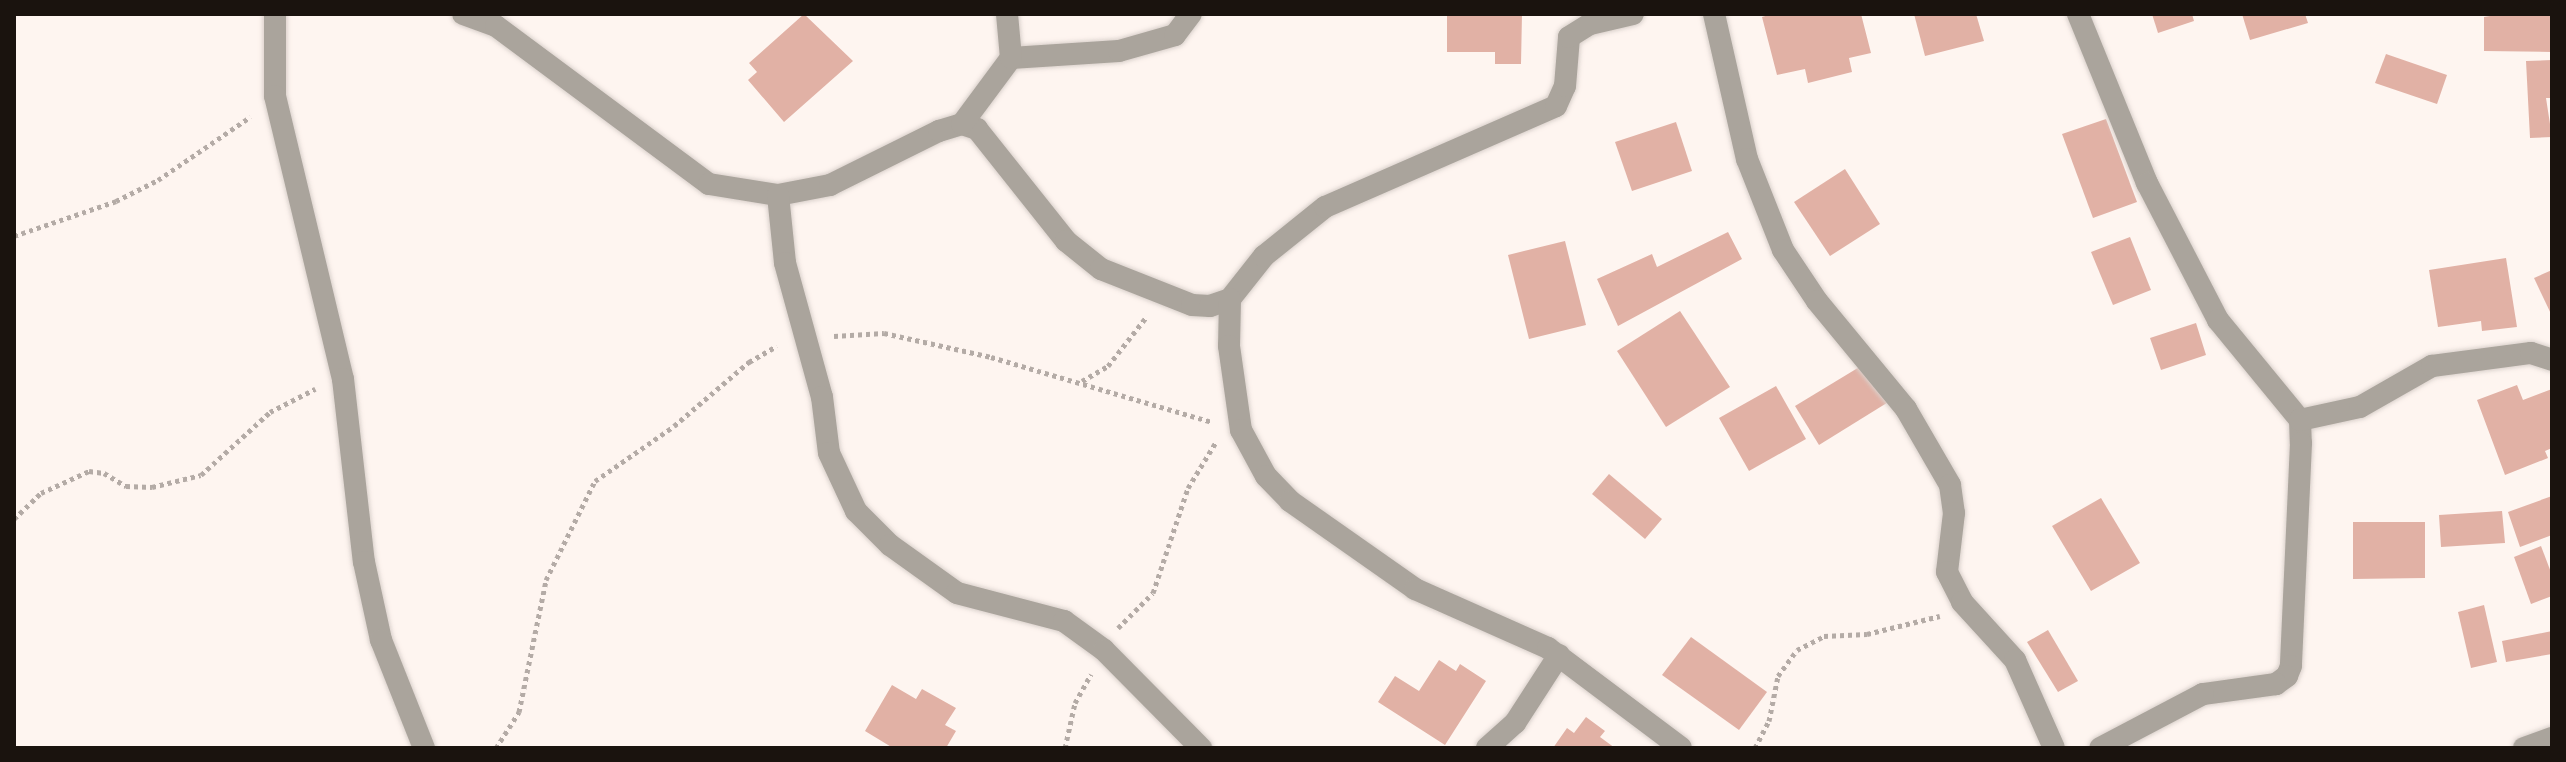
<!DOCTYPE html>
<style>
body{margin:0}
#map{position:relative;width:2566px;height:762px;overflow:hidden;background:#fef5f0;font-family:Jost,sans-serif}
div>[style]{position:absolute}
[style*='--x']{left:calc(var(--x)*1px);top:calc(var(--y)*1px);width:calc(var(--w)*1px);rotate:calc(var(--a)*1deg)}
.building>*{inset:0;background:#e1b1a5}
.path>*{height:5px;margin-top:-2.5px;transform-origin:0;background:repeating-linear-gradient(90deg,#b4aba6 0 4px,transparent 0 8px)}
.roads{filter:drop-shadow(0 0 2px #dad1cc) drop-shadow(0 0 2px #dad1cc)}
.minor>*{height:22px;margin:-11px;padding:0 11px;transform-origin:11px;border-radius:11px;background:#aaa49c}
span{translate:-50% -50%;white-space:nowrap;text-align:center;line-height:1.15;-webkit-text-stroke:6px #fff;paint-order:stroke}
.frame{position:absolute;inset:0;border:16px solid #1a130e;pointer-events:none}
</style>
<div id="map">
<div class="building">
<div style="clip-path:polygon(804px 14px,853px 61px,784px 122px,748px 80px,757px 72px,749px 63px)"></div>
<div style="clip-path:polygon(1447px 14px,1522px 14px,1521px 64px,1495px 64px,1495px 52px,1447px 52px)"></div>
<div style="clip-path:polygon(1772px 14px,1861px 14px,1871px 53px,1849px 58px,1852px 72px,1808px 83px,1805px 69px,1777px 75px,1762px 17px)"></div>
<div style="clip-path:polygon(1914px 14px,1976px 14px,1984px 41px,1925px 56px)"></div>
<div style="clip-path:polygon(2152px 14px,2192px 14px,2194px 21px,2158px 33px)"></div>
<div style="clip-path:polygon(2242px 14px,2305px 14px,2308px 23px,2250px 40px)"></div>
<div style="clip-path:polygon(2502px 14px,2552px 14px,2552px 52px,2484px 51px,2484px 17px)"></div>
<div style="clip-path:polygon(2386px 54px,2447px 75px,2437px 104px,2375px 83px)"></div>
<div style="clip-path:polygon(2552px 60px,2552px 98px,2546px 98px,2552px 137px,2530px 138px,2526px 61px)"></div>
<div style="clip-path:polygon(2106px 119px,2137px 202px,2093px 218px,2062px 134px)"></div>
<div style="clip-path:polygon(1676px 122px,1692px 171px,1632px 191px,1615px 142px)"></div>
<div style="clip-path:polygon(1845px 169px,1880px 224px,1830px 256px,1794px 202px)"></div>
<div style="clip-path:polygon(1728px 232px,1742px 259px,1618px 326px,1597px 279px,1652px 254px,1657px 267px)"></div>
<div style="clip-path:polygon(2130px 237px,2151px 290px,2113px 305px,2091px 252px)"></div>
<div style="clip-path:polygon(1565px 241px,1586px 325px,1529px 339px,1508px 255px)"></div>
<div style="clip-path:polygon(2506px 258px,2517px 327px,2482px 331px,2481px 321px,2438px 327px,2429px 270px)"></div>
<div style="clip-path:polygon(2552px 270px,2552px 316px,2534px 278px)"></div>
<div style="clip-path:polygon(1680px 311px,1730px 387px,1666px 427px,1617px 351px)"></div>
<div style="clip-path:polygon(2196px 323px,2206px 355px,2161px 370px,2150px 338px)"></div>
<div style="clip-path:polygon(1866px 363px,1890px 401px,1819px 445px,1795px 406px)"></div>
<div style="clip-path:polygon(2517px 385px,2523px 400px,2552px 389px,2552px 448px,2545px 451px,2548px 458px,2505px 475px,2477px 400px)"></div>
<div style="clip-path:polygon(1776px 386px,1806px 439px,1749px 471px,1719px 418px)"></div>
<div style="clip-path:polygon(1609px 474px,1662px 519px,1645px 539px,1592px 494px)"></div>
<div style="clip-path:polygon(2552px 496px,2552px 535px,2520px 547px,2508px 512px)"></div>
<div style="clip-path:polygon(2101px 498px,2140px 563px,2091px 591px,2052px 526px)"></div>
<div style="clip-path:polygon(2502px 511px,2505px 543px,2441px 547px,2439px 515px)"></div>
<div style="clip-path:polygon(2353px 522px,2425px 522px,2425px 578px,2353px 579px)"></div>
<div style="clip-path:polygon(2541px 546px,2552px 575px,2552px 596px,2531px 604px,2514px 557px)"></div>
<div style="clip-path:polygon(2484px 605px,2497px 662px,2471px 668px,2458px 612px)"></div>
<div style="clip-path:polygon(2048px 630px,2078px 681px,2058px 692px,2027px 642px)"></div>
<div style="clip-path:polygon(2552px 631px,2552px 654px,2506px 662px,2502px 641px)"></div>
<div style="clip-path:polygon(1691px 637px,1767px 692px,1739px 730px,1662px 675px)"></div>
<div style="clip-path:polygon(1439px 660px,1456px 671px,1460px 664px,1486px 681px,1445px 745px,1378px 702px,1395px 676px,1419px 691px)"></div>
<div style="clip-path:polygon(892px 685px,916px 699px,922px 689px,956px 708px,945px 725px,956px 731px,946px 748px,893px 748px,865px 731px)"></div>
<div style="clip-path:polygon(1586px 717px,1605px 731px,1600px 737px,1615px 748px,1553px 748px,1567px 728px,1574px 733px)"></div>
</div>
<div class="path">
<div style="--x:14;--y:236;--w:108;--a:-18.9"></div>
<div style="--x:116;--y:201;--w:47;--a:-26.6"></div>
<div style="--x:158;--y:180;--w:112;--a:-34.4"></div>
<div style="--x:834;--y:336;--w:50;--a:-3.4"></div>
<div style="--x:884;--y:333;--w:110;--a:12.6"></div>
<div style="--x:991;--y:357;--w:230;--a:16.4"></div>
<div style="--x:1082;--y:381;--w:30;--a:-30"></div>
<div style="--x:1108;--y:366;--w:63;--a:-52"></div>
<div style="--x:14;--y:519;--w:37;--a:-44"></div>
<div style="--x:41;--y:493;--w:53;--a:-24.6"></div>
<div style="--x:89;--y:471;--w:15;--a:8"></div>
<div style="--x:104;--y:473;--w:26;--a:31"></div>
<div style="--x:126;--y:486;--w:26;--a:2"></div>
<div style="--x:152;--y:487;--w:50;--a:-13.8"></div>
<div style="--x:201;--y:475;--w:93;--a:-42.4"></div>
<div style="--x:270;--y:412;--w:51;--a:-27.1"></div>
<div style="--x:1118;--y:628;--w:49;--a:-45"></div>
<div style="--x:1153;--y:593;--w:111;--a:-71.6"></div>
<div style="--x:1188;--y:488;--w:54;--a:-58.7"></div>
<div style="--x:496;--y:748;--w:43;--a:-57.4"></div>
<div style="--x:519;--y:712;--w:135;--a:-78.4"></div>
<div style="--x:546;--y:580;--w:110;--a:-63.7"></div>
<div style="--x:595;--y:481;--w:96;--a:-34.8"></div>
<div style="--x:674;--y:426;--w:99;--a:-40.5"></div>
<div style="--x:749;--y:362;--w:32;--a:-30"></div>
<div style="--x:1065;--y:748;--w:46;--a:-77.5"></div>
<div style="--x:1075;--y:703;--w:33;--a:-61"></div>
<div style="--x:1755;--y:748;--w:30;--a:-63"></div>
<div style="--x:1769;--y:721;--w:46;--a:-78.7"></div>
<div style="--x:1778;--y:676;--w:32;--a:-54"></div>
<div style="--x:1797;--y:650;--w:30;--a:-27"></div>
<div style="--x:1824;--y:636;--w:43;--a:-2.7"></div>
<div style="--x:1867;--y:634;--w:75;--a:-13.9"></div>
</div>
<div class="roads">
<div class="minor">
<div style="--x:275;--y:14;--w:82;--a:90"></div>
<div style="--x:275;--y:96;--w:291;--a:76.5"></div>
<div style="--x:343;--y:379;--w:184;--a:83.5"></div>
<div style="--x:364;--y:562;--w:80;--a:77.7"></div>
<div style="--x:381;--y:640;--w:116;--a:68.3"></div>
<div style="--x:463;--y:14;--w:35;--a:20"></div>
<div style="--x:496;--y:26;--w:265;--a:36.6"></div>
<div style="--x:709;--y:184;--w:70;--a:9.1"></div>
<div style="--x:778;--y:195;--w:53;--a:-10.9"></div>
<div style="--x:830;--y:185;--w:122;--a:-26.4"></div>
<div style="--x:939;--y:131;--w:24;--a:-17"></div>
<div style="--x:962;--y:124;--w:16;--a:18"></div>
<div style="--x:977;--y:129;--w:143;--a:51.5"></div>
<div style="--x:1066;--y:241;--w:45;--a:38.7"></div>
<div style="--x:1101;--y:269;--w:98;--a:21.6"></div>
<div style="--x:1192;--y:305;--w:18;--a:3"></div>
<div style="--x:1210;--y:306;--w:21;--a:-19"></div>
<div style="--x:1230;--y:299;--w:55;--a:-51.7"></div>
<div style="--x:1264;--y:256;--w:78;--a:-38.8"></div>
<div style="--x:1325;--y:207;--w:252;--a:-23.6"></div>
<div style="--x:1556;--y:106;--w:22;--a:-66"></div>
<div style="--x:1565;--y:86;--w:49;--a:-85.3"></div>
<div style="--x:1569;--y:37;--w:25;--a:-32"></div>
<div style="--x:1590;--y:24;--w:44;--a:-13.1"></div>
<div style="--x:1714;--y:14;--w:149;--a:77.2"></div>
<div style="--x:1747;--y:159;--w:98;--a:68.4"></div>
<div style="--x:1783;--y:250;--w:61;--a:56.3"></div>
<div style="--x:1817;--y:301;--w:140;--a:50.5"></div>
<div style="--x:1906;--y:409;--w:88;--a:59.9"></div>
<div style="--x:1950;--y:485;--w:28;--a:82"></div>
<div style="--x:1954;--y:513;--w:59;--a:96.8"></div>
<div style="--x:1947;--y:572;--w:34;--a:63"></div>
<div style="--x:1962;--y:602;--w:79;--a:47.6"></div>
<div style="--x:2015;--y:660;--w:96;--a:66.1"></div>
<div style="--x:2078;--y:14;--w:183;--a:67.8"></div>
<div style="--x:2147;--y:183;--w:154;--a:62.6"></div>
<div style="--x:2218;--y:320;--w:129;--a:50.6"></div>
<div style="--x:2300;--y:420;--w:23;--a:88"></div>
<div style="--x:2301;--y:443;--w:223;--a:92.6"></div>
<div style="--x:2291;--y:666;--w:11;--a:112"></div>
<div style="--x:2287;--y:676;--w:14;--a:144"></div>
<div style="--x:2276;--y:684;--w:74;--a:172.2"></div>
<div style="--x:2203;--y:694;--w:116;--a:152.3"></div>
<div style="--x:1011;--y:58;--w:108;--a:-3.7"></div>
<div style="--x:1119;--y:51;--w:58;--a:-15.9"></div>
<div style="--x:1175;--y:35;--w:26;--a:-53"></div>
<div style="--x:962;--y:124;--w:82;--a:-53.4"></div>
<div style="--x:1011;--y:58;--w:44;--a:-95.2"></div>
<div style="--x:778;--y:195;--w:68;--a:84.1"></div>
<div style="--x:785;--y:263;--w:139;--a:74.6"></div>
<div style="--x:822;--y:397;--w:56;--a:82.9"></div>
<div style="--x:829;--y:453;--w:64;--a:65"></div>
<div style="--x:856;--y:511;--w:48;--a:45"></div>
<div style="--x:890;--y:545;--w:82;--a:35.6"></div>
<div style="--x:957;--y:593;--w:111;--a:14.7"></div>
<div style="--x:1064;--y:621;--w:49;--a:35.9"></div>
<div style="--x:1104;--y:650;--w:138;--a:45.3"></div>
<div style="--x:1230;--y:299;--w:47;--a:91.2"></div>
<div style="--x:1229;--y:346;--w:85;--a:81.9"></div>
<div style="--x:1241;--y:430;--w:52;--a:61.5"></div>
<div style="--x:1266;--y:476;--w:35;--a:46"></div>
<div style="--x:1290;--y:501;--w:153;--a:35.1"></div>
<div style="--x:1415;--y:589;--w:145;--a:23.9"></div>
<div style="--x:1548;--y:648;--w:166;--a:36.9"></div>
<div style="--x:2300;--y:420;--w:61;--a:-12.2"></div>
<div style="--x:2360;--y:407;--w:83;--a:-29.7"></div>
<div style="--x:2432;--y:366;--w:100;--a:-7.5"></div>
<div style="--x:2531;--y:353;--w:22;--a:18"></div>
<div style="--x:1487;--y:748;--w:38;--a:-42"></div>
<div style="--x:1515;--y:723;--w:81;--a:-57.1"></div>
<div style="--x:2524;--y:748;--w:30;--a:-20"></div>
</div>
</div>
<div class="frame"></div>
</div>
